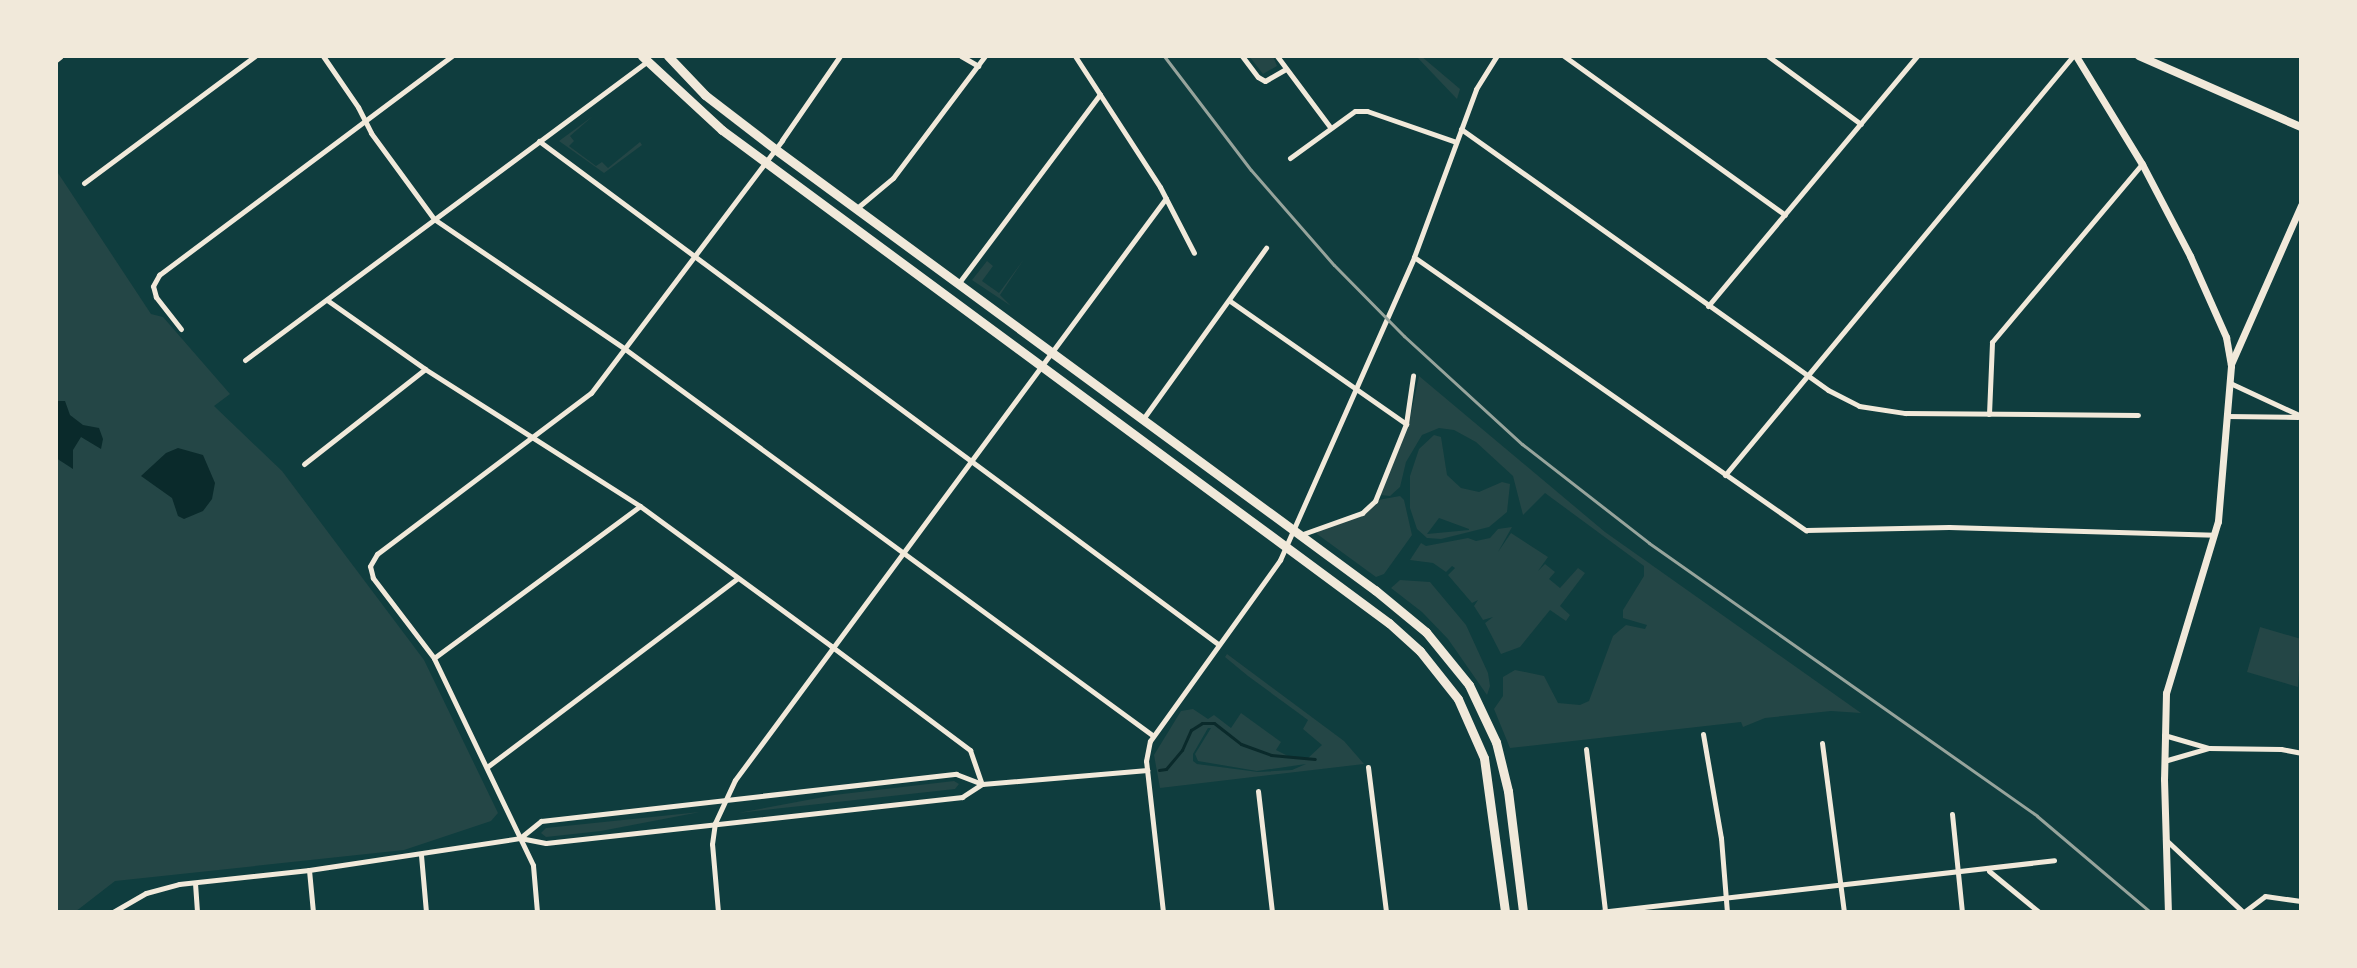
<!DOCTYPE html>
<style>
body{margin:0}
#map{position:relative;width:2357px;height:968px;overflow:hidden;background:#0f3d3e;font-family:"Varela Round",sans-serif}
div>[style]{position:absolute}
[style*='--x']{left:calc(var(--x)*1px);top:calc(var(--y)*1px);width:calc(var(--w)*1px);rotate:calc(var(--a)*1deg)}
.green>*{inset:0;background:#244646}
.water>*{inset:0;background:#0a2a2b}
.stream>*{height:3px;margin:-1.5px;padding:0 1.5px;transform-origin:1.5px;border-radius:1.5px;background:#0a2a2b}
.minor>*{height:5px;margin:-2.5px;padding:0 2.5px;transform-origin:2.5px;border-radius:2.5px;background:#f1e9da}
.tertiary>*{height:7px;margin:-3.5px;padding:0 3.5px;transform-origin:3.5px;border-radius:3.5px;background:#f1e9da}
.secondary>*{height:8px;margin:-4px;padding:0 4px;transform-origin:4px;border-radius:4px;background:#f1e9da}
.primary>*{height:9px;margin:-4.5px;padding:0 4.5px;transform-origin:4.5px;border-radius:4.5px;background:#f1e9da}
.rail>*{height:3px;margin:-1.5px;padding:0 1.5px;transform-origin:1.5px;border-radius:1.5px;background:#97a49c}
span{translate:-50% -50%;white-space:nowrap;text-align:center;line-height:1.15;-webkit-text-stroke:6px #f1e9da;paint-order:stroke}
.frame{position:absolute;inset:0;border:58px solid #f1e9da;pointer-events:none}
</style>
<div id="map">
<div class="green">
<div style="clip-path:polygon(1249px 56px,1273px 56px,1277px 66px,1263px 74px)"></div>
<div style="clip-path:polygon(1416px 56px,1421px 56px,1460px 89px,1457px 99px)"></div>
<div style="clip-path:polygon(593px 116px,570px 136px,574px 141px,569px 146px,596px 166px,602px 162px,608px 168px,640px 142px,642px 145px,604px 173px,559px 141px)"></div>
<div style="clip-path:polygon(56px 170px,151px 314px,163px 317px,230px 394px,214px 406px,282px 471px,424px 660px,498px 813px,491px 821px,404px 850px,115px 881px,75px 912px,56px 912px)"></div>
<div style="clip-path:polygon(1024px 259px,1000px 295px,1011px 306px,972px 280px,987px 261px,993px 266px,982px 281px,999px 293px)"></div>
<div style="clip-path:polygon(1419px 376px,1605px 532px,1861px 713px,1831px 711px,1765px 718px,1743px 727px,1741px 722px,1510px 748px,1494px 709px,1503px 696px,1503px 677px,1515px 670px,1544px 676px,1558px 703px,1580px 705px,1589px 701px,1613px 636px,1626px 625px,1645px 629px,1647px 625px,1623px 618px,1623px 610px,1644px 576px,1644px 566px,1545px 493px,1523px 515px,1513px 476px,1476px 442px,1454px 430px,1439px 428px,1422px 435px,1406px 462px,1400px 487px,1390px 496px,1380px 495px,1408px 428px)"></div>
<div style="clip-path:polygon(evenodd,1434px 435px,1441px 437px,1447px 475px,1461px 488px,1479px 492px,1502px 482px,1510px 484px,1507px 512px,1489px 527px,1441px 539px,1427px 538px,1417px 529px,1410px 508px,1410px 476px,1419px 449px,1434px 435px,1439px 518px,1469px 529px,1469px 530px,1427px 534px,1439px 518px)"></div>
<div style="clip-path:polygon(1400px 496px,1404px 500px,1412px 535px,1384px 574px,1376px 577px,1317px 534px,1317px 529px,1364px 515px,1378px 500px)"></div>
<div style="clip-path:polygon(1512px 527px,1498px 552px,1511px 533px,1548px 557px,1538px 571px,1545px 564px,1555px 572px,1549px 579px,1560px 588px,1578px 568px,1585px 573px,1560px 606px,1570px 615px,1566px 621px,1550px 610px,1520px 647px,1501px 654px,1485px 623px,1493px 617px,1483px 620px,1474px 606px,1478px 600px,1472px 603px,1448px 575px,1455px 568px,1452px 566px,1446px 572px,1433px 563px,1410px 560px,1421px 543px,1426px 546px,1468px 538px,1476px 541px,1490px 538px,1498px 529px)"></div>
<div style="clip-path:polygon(1400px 580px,1430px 582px,1466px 625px,1488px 673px,1490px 686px,1487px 695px,1448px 639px,1422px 612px,1391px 588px)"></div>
<div style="clip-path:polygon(2260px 627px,2301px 639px,2298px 687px,2247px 672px)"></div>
<div style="clip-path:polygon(evenodd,1227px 654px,1344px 741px,1364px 764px,1160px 788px,1154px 755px,1181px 711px,1193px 709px,1208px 719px,1214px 715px,1231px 728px,1241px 713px,1281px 742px,1276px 750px,1288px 756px,1307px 759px,1322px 745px,1303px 729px,1308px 720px,1248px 676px,1225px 657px,1227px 654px,1208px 728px,1211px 728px,1195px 754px,1198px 761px,1257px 771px,1306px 764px,1292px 770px,1258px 772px,1197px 764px,1193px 761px,1193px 754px,1208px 728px)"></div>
<div style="clip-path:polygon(954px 781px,959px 784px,955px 789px,738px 813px,834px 795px)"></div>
<div style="clip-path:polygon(700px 812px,601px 831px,546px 837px,541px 833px,546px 828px)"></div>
</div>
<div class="water">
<div style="clip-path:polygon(56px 401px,65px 401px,70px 415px,83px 425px,99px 428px,103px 439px,101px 449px,81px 437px,73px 450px,73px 469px,56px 458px)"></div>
<div style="clip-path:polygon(178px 448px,203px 455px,215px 483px,212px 499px,203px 511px,184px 519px,178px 516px,172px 498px,141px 476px,166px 453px)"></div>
</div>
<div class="stream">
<div style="--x:1159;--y:770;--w:7;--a:-8"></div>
<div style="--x:1166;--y:769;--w:25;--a:-50"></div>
<div style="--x:1182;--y:750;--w:22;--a:-66"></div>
<div style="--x:1191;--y:730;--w:13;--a:-32"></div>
<div style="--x:1202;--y:723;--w:12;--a:0"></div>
<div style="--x:1214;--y:723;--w:34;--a:38"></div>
<div style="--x:1241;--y:744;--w:32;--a:20"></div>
<div style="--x:1271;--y:755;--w:44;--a:5.2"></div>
</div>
<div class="minor">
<div style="--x:323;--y:56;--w:62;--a:55.5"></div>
<div style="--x:358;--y:107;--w:29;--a:63"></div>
<div style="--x:371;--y:133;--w:107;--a:53.8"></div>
<div style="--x:434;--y:219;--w:231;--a:34.2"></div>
<div style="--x:625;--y:349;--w:653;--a:36.22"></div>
<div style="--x:961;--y:56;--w:20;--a:30"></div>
<div style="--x:1075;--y:56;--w:156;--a:57"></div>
<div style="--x:1160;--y:187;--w:74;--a:62.7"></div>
<div style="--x:1242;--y:56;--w:26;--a:53"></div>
<div style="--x:1258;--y:77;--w:8;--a:30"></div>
<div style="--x:1265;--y:81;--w:24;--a:-30"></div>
<div style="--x:1277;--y:56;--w:89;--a:53.3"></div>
<div style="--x:1564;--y:56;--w:272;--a:35.7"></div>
<div style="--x:1768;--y:56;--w:115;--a:36.2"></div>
<div style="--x:56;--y:60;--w:6;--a:-39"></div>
<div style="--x:1461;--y:129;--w:450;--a:35.4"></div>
<div style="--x:1828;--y:390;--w:35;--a:27"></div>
<div style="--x:1859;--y:406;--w:47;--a:8.7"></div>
<div style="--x:1905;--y:413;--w:233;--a:0.5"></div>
<div style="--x:539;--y:141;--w:845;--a:36.53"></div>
<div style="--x:1290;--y:158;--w:80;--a:-35.9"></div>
<div style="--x:1355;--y:111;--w:12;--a:0"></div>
<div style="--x:1367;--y:111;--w:94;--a:19.2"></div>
<div style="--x:84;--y:183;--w:213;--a:-36.6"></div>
<div style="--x:857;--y:208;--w:47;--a:-39.8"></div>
<div style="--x:893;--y:178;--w:153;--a:-53"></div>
<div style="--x:1414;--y:257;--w:478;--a:34.9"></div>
<div style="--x:1806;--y:530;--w:143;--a:-1.2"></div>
<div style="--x:1949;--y:527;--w:265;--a:1.7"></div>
<div style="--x:958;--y:284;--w:237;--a:-53.2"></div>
<div style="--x:327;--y:300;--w:120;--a:35.1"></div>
<div style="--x:425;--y:369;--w:255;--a:32.5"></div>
<div style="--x:640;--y:506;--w:237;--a:36.2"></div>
<div style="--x:831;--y:646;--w:174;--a:36.8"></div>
<div style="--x:970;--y:750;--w:36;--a:71"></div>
<div style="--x:1230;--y:301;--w:215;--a:34.9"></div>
<div style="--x:1708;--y:306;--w:326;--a:-50.1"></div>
<div style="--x:181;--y:329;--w:41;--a:-128"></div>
<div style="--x:156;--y:297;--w:11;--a:-105"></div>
<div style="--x:153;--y:286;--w:13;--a:-61"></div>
<div style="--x:159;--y:275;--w:366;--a:-36.8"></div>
<div style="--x:245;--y:360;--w:500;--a:-36.6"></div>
<div style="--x:2230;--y:383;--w:78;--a:24.9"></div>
<div style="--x:1989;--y:414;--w:72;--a:-87.6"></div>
<div style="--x:1992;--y:342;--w:233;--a:-49.9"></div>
<div style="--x:2227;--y:416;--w:71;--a:0.8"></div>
<div style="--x:1143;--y:419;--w:211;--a:-54.3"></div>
<div style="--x:304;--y:464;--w:154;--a:-38.1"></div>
<div style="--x:1725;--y:475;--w:545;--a:-50.29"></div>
<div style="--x:1300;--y:535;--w:66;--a:-19.5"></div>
<div style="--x:1362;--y:513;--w:18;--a:-43"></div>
<div style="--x:1375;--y:501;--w:83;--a:-68.1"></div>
<div style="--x:1406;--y:424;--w:49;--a:-81.7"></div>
<div style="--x:434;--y:658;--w:256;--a:-36.4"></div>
<div style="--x:1703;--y:734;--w:106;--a:80.2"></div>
<div style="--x:1721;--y:838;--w:74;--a:85.4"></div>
<div style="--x:2164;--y:735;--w:47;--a:16.1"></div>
<div style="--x:2209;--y:748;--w:72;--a:0.8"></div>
<div style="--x:2281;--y:749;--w:20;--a:11"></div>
<div style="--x:1822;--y:743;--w:170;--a:82.6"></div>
<div style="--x:1586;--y:749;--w:163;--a:83.3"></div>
<div style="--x:2164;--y:761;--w:47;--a:-16.1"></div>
<div style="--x:487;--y:767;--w:314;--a:-37"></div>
<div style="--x:1368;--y:767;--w:146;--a:82.9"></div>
<div style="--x:1258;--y:791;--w:122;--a:83.4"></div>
<div style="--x:1952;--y:814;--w:99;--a:84.2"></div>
<div style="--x:520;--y:838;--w:27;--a:-39"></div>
<div style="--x:541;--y:821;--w:418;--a:-6.5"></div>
<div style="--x:956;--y:774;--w:28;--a:21"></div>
<div style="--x:982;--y:784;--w:166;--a:-4.8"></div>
<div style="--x:2165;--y:839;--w:107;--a:43.1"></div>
<div style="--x:421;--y:855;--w:57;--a:85"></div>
<div style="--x:309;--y:870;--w:42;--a:84.6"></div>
<div style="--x:1989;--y:871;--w:65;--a:39.4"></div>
<div style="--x:195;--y:883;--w:29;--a:86"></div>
<div style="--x:113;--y:912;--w:38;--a:-30"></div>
<div style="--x:146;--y:893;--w:34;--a:-15"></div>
<div style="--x:179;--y:884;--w:131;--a:-6.1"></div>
<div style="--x:309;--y:870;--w:213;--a:-8.6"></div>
<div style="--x:520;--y:838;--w:26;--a:11"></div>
<div style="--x:546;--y:843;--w:419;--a:-6.3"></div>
<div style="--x:962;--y:797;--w:24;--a:-33"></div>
<div style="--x:537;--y:912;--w:47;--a:-94.9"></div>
<div style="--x:533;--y:865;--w:229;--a:-115.6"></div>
<div style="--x:434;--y:658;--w:101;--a:-127.3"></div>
<div style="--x:373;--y:578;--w:12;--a:-104"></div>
<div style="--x:370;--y:566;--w:14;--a:-60"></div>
<div style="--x:377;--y:554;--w:268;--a:-37"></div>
<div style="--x:591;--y:393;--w:317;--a:-52.9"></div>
<div style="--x:782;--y:140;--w:102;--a:-55.4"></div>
<div style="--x:718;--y:912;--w:68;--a:-95"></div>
<div style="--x:712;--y:844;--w:21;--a:-82"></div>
<div style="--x:715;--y:823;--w:47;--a:-65.1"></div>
<div style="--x:735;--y:780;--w:724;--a:-53.48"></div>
<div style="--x:1163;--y:912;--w:152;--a:-96.4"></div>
<div style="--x:1146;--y:761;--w:20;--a:-79"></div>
<div style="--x:1150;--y:741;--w:223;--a:-54.3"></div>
<div style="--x:1280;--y:560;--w:331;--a:-66.1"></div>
<div style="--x:1414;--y:257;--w:179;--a:-69.7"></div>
<div style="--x:1476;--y:89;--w:39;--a:-58"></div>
<div style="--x:1600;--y:912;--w:457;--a:-6.5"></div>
<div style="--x:2244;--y:912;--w:26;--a:-37"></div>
<div style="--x:2265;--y:896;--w:36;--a:8"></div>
</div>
<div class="tertiary">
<div style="--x:2076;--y:56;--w:127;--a:58.6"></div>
<div style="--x:2142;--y:164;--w:104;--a:62.4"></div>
<div style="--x:2190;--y:256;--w:89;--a:66"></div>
<div style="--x:2226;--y:337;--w:29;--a:80"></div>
<div style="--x:2231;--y:366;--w:156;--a:94.8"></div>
<div style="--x:2218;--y:521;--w:180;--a:106.8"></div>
<div style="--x:2166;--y:693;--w:86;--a:91.3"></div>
<div style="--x:2164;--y:779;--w:133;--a:88.3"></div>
<div style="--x:2231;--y:364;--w:174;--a:-66.2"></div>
</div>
<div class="secondary">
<div style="--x:2139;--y:56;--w:177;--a:23.7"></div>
</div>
<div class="primary">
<div style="--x:642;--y:56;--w:109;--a:42.8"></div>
<div style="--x:722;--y:130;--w:829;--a:36.47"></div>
<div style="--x:1389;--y:623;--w:42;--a:42.1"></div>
<div style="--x:1420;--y:651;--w:61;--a:51.6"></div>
<div style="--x:1458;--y:699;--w:64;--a:66.2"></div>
<div style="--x:1484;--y:758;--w:155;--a:82.2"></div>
<div style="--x:668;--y:56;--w:54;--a:46.5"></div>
<div style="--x:705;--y:95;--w:88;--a:37.6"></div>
<div style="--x:775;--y:149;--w:745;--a:36.32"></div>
<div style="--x:1375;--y:590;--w:66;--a:39.5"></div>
<div style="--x:1426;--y:632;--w:68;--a:50.9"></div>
<div style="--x:1469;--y:685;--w:63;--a:64.7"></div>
<div style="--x:1496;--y:742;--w:50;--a:76.2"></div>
<div style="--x:1508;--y:791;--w:122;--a:82.9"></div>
</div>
<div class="rail">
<div style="--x:1164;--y:56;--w:143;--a:52.7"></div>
<div style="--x:1251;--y:170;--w:126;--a:48.9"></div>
<div style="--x:1334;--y:265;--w:100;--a:45.4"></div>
<div style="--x:1404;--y:336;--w:160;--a:42.5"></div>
<div style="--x:1522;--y:444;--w:161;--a:37.9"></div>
<div style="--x:1649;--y:543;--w:474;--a:35.1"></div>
<div style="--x:2037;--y:816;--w:148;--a:40.3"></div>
</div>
<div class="frame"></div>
</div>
